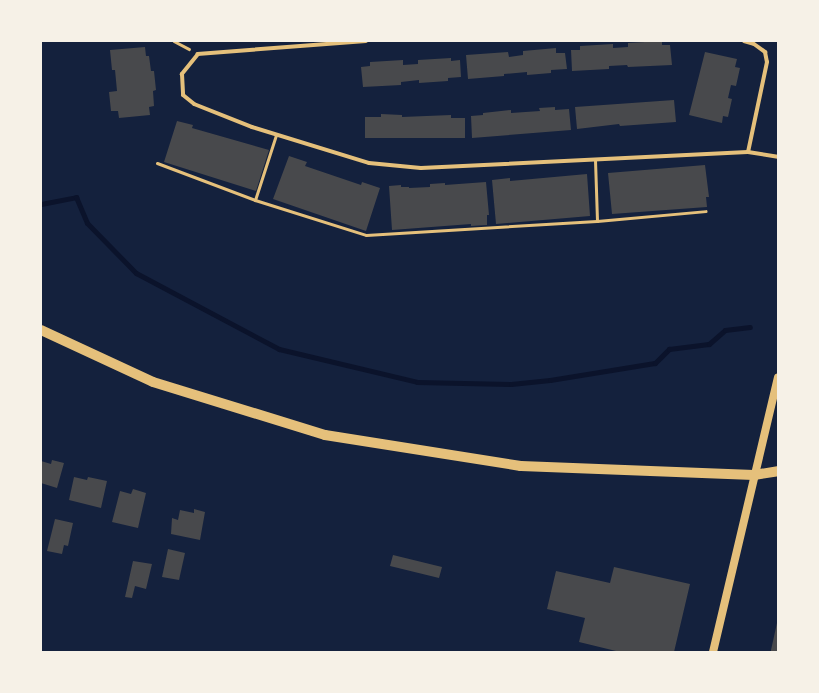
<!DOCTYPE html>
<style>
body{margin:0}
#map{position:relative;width:819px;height:693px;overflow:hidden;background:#14213d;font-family:"DejaVu Sans",sans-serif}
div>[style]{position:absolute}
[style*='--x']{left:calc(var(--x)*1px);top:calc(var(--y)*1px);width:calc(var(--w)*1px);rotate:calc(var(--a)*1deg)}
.stream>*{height:5px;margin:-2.5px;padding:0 2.5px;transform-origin:2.5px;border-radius:2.5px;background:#0b132b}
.building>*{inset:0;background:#48494c}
.path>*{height:2.5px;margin:-1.25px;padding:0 1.25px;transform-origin:1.25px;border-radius:1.25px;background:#e5c07b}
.service>*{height:3px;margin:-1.5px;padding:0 1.5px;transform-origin:1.5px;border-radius:1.5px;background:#e5c07b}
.minor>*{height:4px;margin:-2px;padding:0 2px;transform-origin:2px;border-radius:2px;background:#e5c07b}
.secondary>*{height:8px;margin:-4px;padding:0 4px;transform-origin:4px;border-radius:4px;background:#e5c07b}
.primary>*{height:10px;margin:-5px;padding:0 5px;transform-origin:5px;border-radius:5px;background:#e5c07b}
span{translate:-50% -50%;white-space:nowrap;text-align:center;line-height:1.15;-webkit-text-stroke:3.5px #f6f1e7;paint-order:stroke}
.frame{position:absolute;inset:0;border:42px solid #f6f1e7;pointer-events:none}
</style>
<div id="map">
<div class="stream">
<div style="--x:41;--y:204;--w:36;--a:-11"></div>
<div style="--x:76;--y:197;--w:28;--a:67"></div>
<div style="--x:87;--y:223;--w:70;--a:45.6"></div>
<div style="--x:136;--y:273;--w:162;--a:28"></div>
<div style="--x:279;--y:349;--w:142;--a:13.4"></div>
<div style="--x:417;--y:382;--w:94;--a:1.2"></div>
<div style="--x:511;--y:384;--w:39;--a:-6"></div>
<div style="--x:550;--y:380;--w:106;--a:-9.2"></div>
<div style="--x:655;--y:363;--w:20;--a:-45"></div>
<div style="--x:669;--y:349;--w:40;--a:-7.1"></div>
<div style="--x:709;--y:344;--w:21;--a:-41"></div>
<div style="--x:725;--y:330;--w:25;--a:-7"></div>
</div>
<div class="building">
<div style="clip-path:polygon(662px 41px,662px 45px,670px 45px,672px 65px,628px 67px,627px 65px,609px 66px,609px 69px,572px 71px,571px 50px,580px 50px,580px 46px,613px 44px,613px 48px,628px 47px,628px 43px)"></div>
<div style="clip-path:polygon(145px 47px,146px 56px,149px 56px,151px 71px,154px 71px,156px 90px,153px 91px,154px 106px,149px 107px,150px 115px,119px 118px,118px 111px,111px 111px,109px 92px,117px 91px,115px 70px,112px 70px,110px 50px)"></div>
<div style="clip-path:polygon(556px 48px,556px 53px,565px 53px,567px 69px,551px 70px,551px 73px,527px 75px,527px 72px,504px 74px,504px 76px,468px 79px,466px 55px,508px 52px,509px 57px,523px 55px,523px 51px)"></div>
<div style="clip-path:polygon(705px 52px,737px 59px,735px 67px,740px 68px,736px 86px,731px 85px,728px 98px,732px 99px,728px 117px,723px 116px,722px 123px,689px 115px)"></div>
<div style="clip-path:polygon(451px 58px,451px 61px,460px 60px,461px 77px,448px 78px,448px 81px,419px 83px,419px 80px,401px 82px,401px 85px,363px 87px,361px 67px,370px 66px,370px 62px,403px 60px,403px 65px,418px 64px,418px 60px)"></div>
<div style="clip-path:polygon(674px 100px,676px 122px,620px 126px,619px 124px,577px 129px,575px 107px)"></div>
<div style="clip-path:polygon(555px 107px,555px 110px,569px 109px,571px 130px,472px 138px,471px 116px,483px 115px,483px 113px,511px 110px,511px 113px,540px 111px,539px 108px)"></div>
<div style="clip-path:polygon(381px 114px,402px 115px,402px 117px,451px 115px,451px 118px,465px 118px,465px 138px,365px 138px,365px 117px,381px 117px)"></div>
<div style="clip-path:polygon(177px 121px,193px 125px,192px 128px,269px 150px,256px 191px,164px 162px)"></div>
<div style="clip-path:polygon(289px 156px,307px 162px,305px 166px,361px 185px,362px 182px,380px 188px,366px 231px,273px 199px)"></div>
<div style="clip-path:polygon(705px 165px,709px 197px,706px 197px,707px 207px,612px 214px,608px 173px)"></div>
<div style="clip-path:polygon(587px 174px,590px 216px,496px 224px,492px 180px,510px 178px,510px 181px)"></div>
<div style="clip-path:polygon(486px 182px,489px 215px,487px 215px,487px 225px,471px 226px,471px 224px,392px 230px,389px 186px,401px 185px,401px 187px,409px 187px,409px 188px,430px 187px,430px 184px,445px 183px,445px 185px)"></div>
<div style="clip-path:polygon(52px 460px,64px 463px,57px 488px,41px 483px,41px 461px,51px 464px)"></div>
<div style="clip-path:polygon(74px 477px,87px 480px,88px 477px,107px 481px,101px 508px,69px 500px)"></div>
<div style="clip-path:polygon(133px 489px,146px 493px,138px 528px,112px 522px,120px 491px,131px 494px)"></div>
<div style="clip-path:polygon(194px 509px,205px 512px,200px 540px,171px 534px,172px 518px,178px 520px,180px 510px,194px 513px)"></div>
<div style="clip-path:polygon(55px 519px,73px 523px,68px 546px,64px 545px,62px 554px,47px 551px)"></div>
<div style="clip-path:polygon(168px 549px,185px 553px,179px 580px,162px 577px)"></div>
<div style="clip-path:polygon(393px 555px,442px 567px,439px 578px,390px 566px)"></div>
<div style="clip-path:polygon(133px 561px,152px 564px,146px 589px,135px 586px,132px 598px,125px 597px)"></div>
<div style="clip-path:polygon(614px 567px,690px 584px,674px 652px,664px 651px,663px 652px,615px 652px,616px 651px,579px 642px,585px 618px,547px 609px,556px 571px,610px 583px)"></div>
<div style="clip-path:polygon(777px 623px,778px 652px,771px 652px,771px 650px)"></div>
</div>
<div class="path">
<div style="--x:174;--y:41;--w:17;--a:28"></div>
</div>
<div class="service">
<div style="--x:595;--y:160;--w:61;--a:88.1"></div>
<div style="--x:157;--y:163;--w:105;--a:20.7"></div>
<div style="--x:255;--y:200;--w:116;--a:17.5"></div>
<div style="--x:366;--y:235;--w:231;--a:-3.5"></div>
<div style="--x:597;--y:221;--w:109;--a:-5.2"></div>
<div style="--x:255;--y:200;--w:68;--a:-72.1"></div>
</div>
<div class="minor">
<div style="--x:366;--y:41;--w:169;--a:175.6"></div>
<div style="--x:198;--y:54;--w:26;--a:129"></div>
<div style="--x:182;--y:74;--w:21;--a:87"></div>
<div style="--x:183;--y:95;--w:14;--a:39"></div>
<div style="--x:194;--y:104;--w:62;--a:21.6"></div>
<div style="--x:252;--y:127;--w:122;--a:17.1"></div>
<div style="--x:369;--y:163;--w:52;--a:5.5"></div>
<div style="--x:421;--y:168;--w:327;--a:-2.8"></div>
<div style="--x:748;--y:152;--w:30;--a:9"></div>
<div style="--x:744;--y:41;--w:10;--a:17"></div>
<div style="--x:754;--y:44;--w:14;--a:36"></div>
<div style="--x:765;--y:52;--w:10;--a:79"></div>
<div style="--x:767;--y:62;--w:92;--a:101.9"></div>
</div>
<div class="secondary">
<div style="--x:713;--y:652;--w:282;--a:-76.7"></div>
</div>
<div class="primary">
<div style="--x:41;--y:330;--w:123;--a:24.9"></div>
<div style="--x:153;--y:382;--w:180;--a:17.1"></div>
<div style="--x:325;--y:435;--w:198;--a:9"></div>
<div style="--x:521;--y:466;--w:233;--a:2.2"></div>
<div style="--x:754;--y:475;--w:24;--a:-9"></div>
</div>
<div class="frame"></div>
</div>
